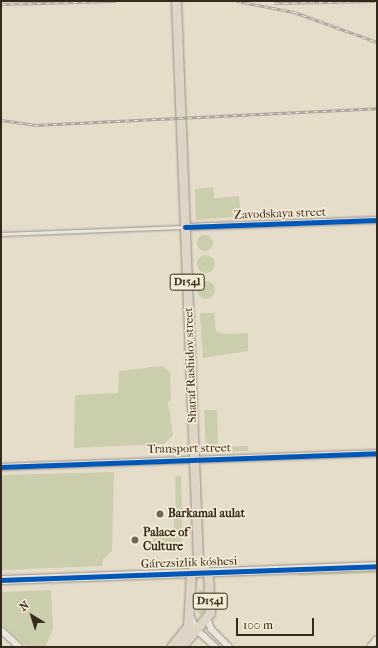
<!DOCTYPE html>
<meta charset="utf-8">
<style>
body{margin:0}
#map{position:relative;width:378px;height:648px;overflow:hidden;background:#e6dcca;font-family:"IM FELL French Canon",serif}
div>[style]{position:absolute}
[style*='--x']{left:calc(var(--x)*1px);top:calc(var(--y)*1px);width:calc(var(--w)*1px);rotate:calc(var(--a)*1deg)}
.green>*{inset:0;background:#cacead}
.round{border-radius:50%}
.roads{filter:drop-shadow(0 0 1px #999287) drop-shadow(0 0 1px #999287)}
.lane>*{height:3px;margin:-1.5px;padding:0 1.5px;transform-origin:1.5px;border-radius:1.5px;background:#eae5dd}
.street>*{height:6px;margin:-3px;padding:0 3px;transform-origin:3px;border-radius:3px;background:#eae5dd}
.secondary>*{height:8px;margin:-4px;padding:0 4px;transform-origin:4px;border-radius:4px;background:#eae5dd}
.primary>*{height:9px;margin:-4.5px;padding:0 4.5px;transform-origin:4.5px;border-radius:4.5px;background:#ded5c7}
.rail>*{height:3px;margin-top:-1.5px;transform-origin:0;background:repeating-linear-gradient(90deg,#f6ebd5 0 4.5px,#aaa59d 0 9px);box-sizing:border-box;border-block:1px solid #aaa59d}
.cycleway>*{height:5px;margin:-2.5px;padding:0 2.5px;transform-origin:2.5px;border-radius:2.5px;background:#0057b8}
.dots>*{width:11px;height:11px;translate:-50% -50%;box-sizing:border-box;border:2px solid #f6ebd5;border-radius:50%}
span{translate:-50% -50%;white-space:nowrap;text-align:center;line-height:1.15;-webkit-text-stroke:3.5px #f6ebd5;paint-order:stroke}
.shield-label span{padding:1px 3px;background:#f6ebd5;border:1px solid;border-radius:3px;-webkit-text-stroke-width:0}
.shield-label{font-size:11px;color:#35281d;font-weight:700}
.street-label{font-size:12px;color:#35281d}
.poi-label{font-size:12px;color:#35281d;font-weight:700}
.left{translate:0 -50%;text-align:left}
.frame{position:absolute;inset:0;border:2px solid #35281d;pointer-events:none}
.north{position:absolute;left:12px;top:596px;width:40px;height:40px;-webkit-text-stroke:3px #f6ebd5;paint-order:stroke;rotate:322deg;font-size:11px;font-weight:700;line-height:16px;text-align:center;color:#35281d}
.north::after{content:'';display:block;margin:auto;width:14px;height:18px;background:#35281d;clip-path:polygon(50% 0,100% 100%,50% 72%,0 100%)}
.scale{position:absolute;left:236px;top:618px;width:78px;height:18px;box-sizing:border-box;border:2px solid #35281d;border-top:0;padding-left:5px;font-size:12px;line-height:14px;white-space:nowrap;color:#35281d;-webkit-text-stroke:3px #f6ebd5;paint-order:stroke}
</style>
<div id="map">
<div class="green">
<div style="clip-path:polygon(213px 187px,214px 198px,239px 196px,241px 216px,196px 220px,195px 189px)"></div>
<div class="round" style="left:197px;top:235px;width:16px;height:16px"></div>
<div class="round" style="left:197px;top:255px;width:18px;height:18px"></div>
<div class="round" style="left:197px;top:281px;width:18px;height:18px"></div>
<div style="clip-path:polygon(200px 313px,214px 313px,216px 331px,224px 334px,248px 333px,248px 351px,203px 358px)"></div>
<div style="clip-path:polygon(162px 366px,170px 372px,171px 400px,168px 402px,173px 435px,164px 444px,74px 448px,75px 395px,118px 393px,119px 371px)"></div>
<div style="clip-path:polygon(204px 410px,217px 410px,218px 447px,248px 446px,248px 451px,206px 453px)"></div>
<div style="clip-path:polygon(114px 472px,112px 551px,103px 559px,102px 566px,1px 570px,1px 475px)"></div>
<div style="clip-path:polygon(175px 476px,181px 476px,182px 511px,176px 511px)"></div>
<div style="clip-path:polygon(174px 519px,182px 519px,182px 549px,153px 549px,153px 531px,174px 530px)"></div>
<div style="clip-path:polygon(377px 571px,377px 573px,299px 576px,299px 573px)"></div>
<div style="clip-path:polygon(199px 588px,204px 592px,204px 612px,201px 616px,197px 611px)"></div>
<div style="clip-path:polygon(51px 590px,53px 629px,45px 647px,27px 647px,1px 623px,1px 592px)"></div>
</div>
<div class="roads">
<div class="lane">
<div style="--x:1;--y:234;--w:182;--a:-2.2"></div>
</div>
<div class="street">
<div style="--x:185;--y:227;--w:192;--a:-2.1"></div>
<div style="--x:1;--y:467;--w:376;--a:-2.1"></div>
<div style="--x:190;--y:616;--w:16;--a:63"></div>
<div style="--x:197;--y:630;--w:25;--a:43"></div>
<div style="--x:207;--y:618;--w:12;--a:70"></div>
<div style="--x:211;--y:629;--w:25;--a:45"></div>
<div style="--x:1;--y:630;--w:25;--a:43"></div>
<div style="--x:370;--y:647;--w:11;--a:-49"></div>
</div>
<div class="secondary">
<div style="--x:1;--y:580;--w:376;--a:-2.1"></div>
</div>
<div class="primary">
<div style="--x:176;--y:1;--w:561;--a:87.75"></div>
<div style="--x:171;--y:647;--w:27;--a:-51"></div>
<div style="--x:188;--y:626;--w:53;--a:-86.8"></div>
<div style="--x:191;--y:573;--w:13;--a:-58"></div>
<div style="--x:181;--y:647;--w:45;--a:-49.5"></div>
<div style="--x:210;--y:613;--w:40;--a:-92.9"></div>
<div style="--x:208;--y:573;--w:15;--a:-132"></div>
</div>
</div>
<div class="rail">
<div style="--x:237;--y:1;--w:58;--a:10.9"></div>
<div style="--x:294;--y:12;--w:88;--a:19.9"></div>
<div style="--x:274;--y:3;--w:101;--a:-1.1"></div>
<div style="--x:1;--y:4;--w:115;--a:-1.5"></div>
<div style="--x:1;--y:120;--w:34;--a:8"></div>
<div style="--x:35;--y:125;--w:342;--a:-2.8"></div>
</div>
<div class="cycleway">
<div style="--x:185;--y:227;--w:192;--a:-2.1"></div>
<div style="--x:1;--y:467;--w:376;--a:-2.1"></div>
<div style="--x:1;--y:580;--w:376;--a:-2.1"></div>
</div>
<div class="dots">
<div style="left:160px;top:514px;background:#73675a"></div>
<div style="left:135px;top:540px;background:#73675a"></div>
</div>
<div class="shield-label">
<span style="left:187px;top:282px">D154l</span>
<span style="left:210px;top:601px">D154l</span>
</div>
<div class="street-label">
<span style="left:280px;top:214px;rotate:-2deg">Zavodskaya street</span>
<span style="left:191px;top:365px;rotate:-92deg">Sharaf Rashidov street</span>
<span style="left:189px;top:449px;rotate:-1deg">Transport street</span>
<span style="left:189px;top:563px;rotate:-2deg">Gárezsizlik kóshesi</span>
</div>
<div class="poi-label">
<span class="left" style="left:168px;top:514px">Barkamal aulat</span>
<span class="left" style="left:143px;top:540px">Palace of<br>Culture</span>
</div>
<div class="frame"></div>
<div class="north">N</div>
<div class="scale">100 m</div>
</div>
